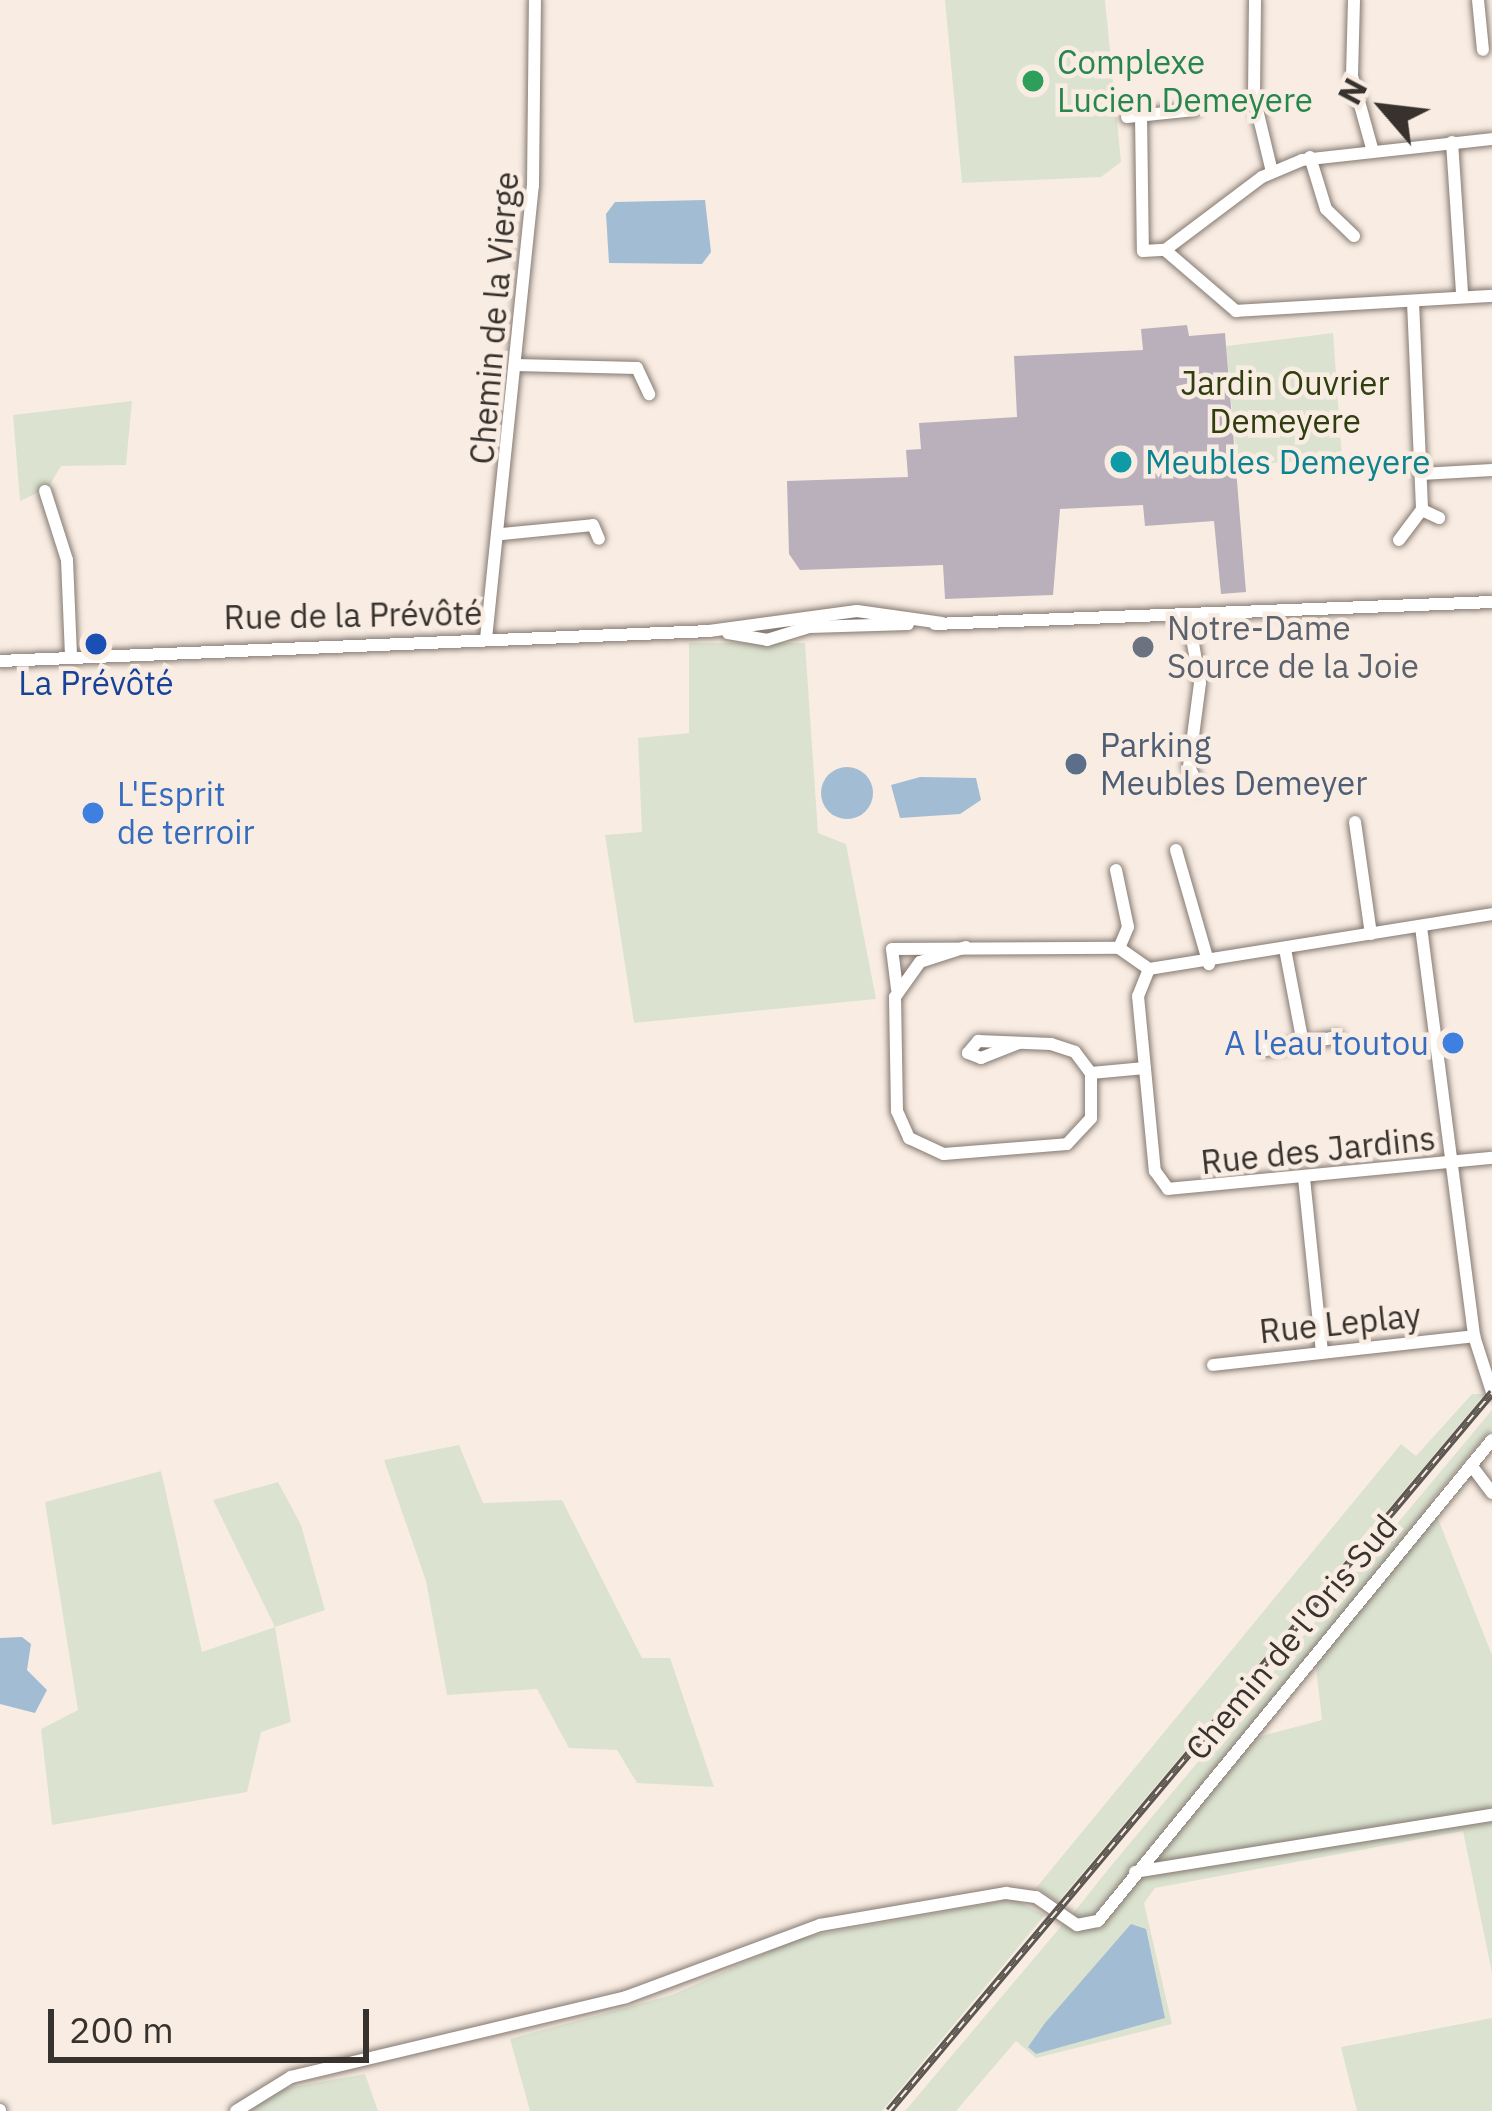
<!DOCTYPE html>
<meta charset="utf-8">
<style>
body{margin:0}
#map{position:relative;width:1492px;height:2111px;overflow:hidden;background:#f9ede3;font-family:"IBM Plex Sans",sans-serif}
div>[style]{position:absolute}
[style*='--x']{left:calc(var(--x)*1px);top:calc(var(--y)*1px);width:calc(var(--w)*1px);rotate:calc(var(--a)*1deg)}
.green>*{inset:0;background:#dbe3d0}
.water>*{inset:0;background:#a2bcd3}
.round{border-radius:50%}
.building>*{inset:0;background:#b9b0bc}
.roads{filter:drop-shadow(0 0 3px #847971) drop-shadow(0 0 3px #847971)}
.minor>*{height:12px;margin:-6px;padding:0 6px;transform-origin:6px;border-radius:6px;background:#fff}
.rail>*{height:8px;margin-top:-4px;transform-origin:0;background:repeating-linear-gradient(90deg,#f9ede3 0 9px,#5c5651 0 18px);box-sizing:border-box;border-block:3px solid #5c5651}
.dots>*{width:33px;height:33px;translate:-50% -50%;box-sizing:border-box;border:6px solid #f9ede3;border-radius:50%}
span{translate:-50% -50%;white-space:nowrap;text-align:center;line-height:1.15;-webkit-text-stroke:9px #f9ede3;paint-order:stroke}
.leisure-label{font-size:33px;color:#27864d}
.left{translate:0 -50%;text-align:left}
.street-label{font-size:33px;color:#37322e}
.park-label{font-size:33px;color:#2f3e0e}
.culture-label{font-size:33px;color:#0d838f}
.worship-label{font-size:33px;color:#5b616d}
.transit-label{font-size:33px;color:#164399}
.service-label{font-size:33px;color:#4e5e75}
.shop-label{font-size:33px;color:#366cbe}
.right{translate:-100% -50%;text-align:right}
.north{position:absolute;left:1324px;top:48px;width:120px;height:120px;-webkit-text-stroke:9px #f9ede3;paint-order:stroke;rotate:298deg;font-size:33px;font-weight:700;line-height:48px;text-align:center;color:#37322e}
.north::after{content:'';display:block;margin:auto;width:42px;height:54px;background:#37322e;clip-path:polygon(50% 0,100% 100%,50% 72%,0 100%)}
.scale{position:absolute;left:48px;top:2009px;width:321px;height:54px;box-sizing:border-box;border:6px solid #37322e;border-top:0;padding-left:15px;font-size:36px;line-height:42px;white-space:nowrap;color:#37322e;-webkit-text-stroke:9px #f9ede3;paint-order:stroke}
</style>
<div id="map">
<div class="green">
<div style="clip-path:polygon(945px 0,1105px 0,1121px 162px,1101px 177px,962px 183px)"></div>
<div style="clip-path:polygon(1333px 333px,1342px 457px,1237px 466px,1226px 346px)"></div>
<div style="clip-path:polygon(132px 401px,126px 465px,61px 466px,48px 488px,20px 501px,13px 415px)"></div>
<div style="clip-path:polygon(689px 643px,805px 643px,818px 833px,846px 844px,876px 999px,634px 1023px,605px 835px,642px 832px,638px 738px,689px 733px)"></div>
<div style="clip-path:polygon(1472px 1394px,1485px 1394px,1058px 1902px,1036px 1888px,1401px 1444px,1416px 1456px)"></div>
<div style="clip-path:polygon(evenodd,1492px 1410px,1492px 1428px,1431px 1501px,1492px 1655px,1492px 1973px,1463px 1831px,1155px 1888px,1144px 1903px,1172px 2024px,1036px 2058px,1016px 2041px,956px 2111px,905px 2111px,1063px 1924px,1078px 1924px,1071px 1916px,1110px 1867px,1492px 1410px,1315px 1659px,1322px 1720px,1258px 1737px,1254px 1728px,1315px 1659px)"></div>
<div style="clip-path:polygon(459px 1445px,483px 1503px,562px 1500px,642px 1658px,670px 1658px,714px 1787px,637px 1783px,617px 1750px,569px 1748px,537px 1689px,447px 1695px,426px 1581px,384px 1460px)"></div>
<div style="clip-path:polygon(161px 1471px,202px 1652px,275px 1627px,213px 1500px,278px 1482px,301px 1525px,325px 1610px,275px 1627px,291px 1722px,261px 1732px,247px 1792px,52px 1825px,41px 1729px,78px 1710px,45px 1502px)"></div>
<div style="clip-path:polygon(1013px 1899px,1045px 1915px,882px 2111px,530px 2111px,510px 2039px,672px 1995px,799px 1938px)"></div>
<div style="clip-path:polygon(1492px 2018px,1492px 2111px,1357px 2111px,1341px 2047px)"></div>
<div style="clip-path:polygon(365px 2074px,378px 2111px,250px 2111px,276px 2090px)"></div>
</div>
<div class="water">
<div style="clip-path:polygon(705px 200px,711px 252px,702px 264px,609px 263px,606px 214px,615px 202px)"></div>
<div class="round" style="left:821px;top:767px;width:52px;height:52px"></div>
<div style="clip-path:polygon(920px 777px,976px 778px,981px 800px,960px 814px,900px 818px,891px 785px)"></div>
<div style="clip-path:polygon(22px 1637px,31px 1644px,27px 1670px,47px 1690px,35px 1713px,0 1704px,0 1638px)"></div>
<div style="clip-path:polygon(1131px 1924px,1146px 1929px,1165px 2018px,1036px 2054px,1028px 2047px,1045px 2023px)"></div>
</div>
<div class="building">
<div style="clip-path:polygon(1187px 325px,1189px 336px,1225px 333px,1246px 592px,1221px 594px,1214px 521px,1145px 526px,1143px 505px,1060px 509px,1053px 595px,945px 599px,943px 565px,800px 570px,789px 554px,787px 481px,908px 477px,906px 450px,921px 449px,919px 423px,1017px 417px,1014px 356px,1143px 350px,1141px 329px)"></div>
</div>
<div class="roads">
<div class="minor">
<div style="--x:1255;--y:0;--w:97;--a:90.6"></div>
<div style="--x:1254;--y:97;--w:77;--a:76.5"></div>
<div style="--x:1354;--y:0;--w:76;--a:91.5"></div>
<div style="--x:1352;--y:76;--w:75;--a:74.5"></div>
<div style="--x:1478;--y:0;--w:50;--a:84.3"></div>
<div style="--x:1141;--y:115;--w:136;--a:89.2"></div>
<div style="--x:1143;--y:251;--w:22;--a:-3"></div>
<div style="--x:1165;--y:250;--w:94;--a:40.7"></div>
<div style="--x:1236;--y:311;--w:256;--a:-3.4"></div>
<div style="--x:1127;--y:117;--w:68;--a:-5.9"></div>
<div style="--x:1452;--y:142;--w:149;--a:86.2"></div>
<div style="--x:1310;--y:157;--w:54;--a:72.9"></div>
<div style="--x:1326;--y:209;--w:39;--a:44"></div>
<div style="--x:1165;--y:250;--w:121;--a:-37"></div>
<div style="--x:1262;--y:177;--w:43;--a:-23"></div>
<div style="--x:1302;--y:160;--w:191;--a:-6.3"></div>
<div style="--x:1413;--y:302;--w:208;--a:87.5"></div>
<div style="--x:515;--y:365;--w:122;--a:1.4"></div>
<div style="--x:637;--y:368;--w:29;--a:65"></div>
<div style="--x:1421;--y:474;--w:71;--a:-3.2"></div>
<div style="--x:45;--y:491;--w:72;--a:72.3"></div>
<div style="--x:67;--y:560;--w:95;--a:87.6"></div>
<div style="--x:502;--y:534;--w:91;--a:-5.6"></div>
<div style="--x:593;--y:525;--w:15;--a:67"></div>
<div style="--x:1399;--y:540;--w:38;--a:-53"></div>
<div style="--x:1422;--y:510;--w:19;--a:25"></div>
<div style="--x:1188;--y:615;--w:69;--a:80"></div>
<div style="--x:1200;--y:683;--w:85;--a:97.5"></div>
<div style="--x:1189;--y:767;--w:22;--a:63"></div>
<div style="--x:935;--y:624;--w:557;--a:-2.26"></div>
<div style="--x:728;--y:633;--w:40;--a:10"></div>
<div style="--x:767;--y:640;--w:44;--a:-17.2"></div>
<div style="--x:809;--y:627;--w:99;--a:-1.7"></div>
<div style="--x:486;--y:639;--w:455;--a:-84.1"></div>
<div style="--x:533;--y:186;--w:186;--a:-89.4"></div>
<div style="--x:0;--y:661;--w:710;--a:-2.42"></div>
<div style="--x:709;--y:631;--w:149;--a:-7.7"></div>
<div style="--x:857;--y:611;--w:86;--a:8"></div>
<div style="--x:1355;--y:822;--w:113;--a:81.9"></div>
<div style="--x:1176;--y:850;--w:119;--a:73.9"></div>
<div style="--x:1116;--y:870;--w:58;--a:78.1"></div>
<div style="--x:1128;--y:927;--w:23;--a:113"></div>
<div style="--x:1119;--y:948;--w:37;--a:35"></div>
<div style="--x:1492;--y:914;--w:347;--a:170.9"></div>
<div style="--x:1149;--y:969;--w:29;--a:112"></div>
<div style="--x:1138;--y:996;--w:176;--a:84.5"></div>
<div style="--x:1155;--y:1171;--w:22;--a:54"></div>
<div style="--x:1168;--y:1189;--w:325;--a:-5.5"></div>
<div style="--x:1421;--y:927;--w:412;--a:82.6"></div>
<div style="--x:1474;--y:1336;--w:59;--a:72.2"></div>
<div style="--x:966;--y:947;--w:48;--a:161.9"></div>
<div style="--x:920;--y:962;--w:43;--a:125.5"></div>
<div style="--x:895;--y:997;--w:114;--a:89"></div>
<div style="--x:897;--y:1111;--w:30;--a:66"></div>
<div style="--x:909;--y:1138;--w:38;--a:25"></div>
<div style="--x:944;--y:1154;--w:123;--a:-4.6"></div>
<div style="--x:1067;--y:1144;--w:35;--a:-47"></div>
<div style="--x:1091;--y:1118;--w:45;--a:-90"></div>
<div style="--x:1285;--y:949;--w:96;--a:79.2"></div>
<div style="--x:897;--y:989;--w:40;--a:-97.1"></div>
<div style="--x:892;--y:949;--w:227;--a:-0.3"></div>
<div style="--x:1019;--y:1043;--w:41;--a:158.5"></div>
<div style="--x:981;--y:1058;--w:14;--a:-159"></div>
<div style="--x:968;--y:1053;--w:16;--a:-50"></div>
<div style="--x:978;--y:1041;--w:73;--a:2.4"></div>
<div style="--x:1051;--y:1044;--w:25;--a:18"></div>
<div style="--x:1075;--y:1052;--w:26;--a:53"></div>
<div style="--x:1091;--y:1073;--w:54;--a:-5.3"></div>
<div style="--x:1265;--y:1050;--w:74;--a:-10.1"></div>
<div style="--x:1304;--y:1178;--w:175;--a:84.1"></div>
<div style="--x:1213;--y:1365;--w:263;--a:-6.3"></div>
<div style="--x:1471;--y:1465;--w:35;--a:53"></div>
<div style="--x:1135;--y:1872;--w:362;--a:-9.1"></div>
<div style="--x:0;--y:2110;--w:1;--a:90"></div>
<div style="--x:236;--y:2111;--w:65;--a:-31.7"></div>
<div style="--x:291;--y:2077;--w:344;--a:-13.4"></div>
<div style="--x:626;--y:1997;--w:207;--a:-20.4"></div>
<div style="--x:820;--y:1925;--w:189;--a:-9.8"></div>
<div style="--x:1006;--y:1893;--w:30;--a:8"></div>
<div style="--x:1036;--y:1897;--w:50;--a:34.3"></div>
<div style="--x:1077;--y:1925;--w:21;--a:-11"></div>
<div style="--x:1098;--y:1921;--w:622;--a:-50.68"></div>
</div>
</div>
<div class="rail">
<div style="--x:889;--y:2111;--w:938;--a:-49.98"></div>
</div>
<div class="dots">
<div style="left:1033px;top:81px;background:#2e9e5b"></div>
<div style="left:1121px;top:462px;background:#0f9aa8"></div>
<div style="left:96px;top:644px;background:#1a4fb4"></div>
<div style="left:1143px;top:647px;background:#6b7280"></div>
<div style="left:1076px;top:764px;background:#5c6f8a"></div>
<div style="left:93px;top:813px;background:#3f7fe0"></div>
<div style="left:1453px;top:1043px;background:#3f7fe0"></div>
</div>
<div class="leisure-label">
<span class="left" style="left:1057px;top:81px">Complexe<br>Lucien Demeyere</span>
</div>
<div class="street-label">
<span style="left:494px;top:318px;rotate:-85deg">Chemin de la Vierge</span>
<span style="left:353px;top:615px;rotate:-1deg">Rue de la Prévôté</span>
<span style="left:1318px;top:1150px;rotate:-6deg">Rue des Jardins</span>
<span style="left:1340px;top:1323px;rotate:-6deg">Rue Leplay</span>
<span style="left:1291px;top:1637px;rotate:-50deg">Chemin de l'Oris Sud</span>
</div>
<div class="park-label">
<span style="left:1285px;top:402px">Jardin Ouvrier<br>Demeyere</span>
</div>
<div class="culture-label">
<span class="left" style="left:1145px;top:462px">Meubles Demeyere</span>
</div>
<div class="worship-label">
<span class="left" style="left:1167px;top:647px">Notre-Dame<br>Source de la Joie</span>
</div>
<div class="transit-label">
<span style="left:96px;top:683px">La Prévôté</span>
</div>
<div class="service-label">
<span class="left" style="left:1100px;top:764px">Parking<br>Meubles Demeyer</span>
</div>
<div class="shop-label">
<span class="left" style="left:117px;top:813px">L'Esprit<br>de terroir</span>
<span class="right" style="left:1429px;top:1043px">A l'eau toutou</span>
</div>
<div class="north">N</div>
<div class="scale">200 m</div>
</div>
